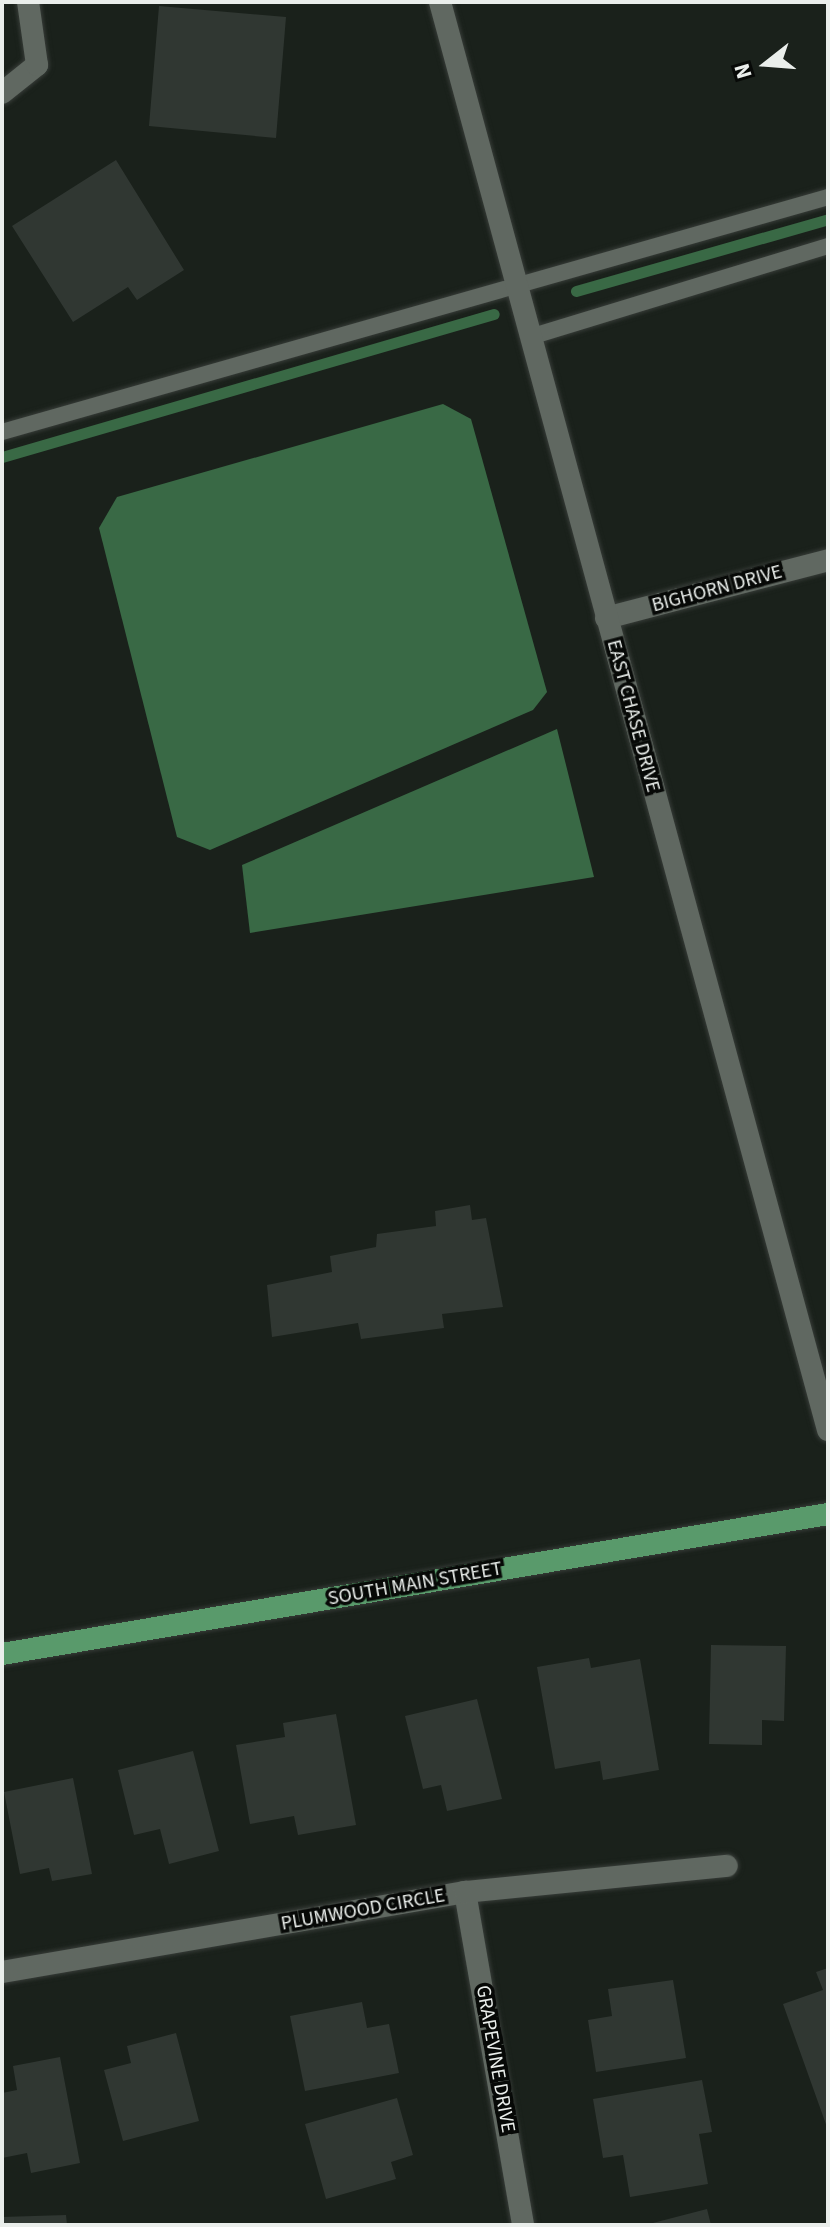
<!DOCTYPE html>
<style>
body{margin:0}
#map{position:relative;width:830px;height:2227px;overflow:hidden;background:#1a211b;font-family:"Source Sans 3",sans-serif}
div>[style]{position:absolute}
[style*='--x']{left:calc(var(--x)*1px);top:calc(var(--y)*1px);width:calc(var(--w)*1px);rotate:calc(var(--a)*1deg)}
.water>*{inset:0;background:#396945}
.stream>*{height:11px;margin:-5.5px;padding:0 5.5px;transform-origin:5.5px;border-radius:5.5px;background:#396945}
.building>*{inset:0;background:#303732}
.roads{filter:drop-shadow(0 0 2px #373c38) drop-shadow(0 0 2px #373c38)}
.service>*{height:16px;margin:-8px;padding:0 8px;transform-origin:8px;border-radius:8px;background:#606861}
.minor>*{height:22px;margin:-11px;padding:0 11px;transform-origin:11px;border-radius:11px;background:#606861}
.tertiary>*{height:22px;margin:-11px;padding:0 11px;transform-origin:11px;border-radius:11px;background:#606861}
.primary>*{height:22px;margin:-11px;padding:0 11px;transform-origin:11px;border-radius:11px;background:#599a6b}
span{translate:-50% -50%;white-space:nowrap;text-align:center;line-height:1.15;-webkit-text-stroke:7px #070907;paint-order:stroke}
.street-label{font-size:20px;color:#eaeeeb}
.frame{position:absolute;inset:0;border:4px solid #eaeeeb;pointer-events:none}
.north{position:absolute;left:726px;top:24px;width:80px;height:80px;-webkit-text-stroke:6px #070907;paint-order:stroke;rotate:253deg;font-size:22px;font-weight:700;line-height:32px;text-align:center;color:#eaeeeb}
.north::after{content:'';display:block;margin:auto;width:28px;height:36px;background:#eaeeeb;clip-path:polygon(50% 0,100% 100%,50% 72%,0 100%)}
</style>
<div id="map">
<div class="water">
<div style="clip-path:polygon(443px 404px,471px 419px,547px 692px,533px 710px,210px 850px,177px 837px,99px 528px,117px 497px)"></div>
<div style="clip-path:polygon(557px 729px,594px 877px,250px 933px,242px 865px)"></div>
</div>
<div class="stream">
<div style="--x:576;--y:291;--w:262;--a:-15.9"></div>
<div style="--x:2;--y:457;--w:512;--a:-16.21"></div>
</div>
<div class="building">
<div style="clip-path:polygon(159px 6px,286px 17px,276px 138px,149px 126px)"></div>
<div style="clip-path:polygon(116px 160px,184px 270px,137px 300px,128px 287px,73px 322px,12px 226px)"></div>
<div style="clip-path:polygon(470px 1205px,472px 1220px,486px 1218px,503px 1307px,442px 1314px,444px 1328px,361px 1339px,358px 1323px,272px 1337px,267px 1285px,332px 1272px,330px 1256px,376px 1247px,377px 1234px,436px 1226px,435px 1211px)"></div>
<div style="clip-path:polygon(711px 1645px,786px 1646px,784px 1721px,762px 1720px,762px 1745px,709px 1744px)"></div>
<div style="clip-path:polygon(589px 1658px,591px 1668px,640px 1659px,659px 1770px,603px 1780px,600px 1761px,555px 1769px,537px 1667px)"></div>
<div style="clip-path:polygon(477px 1699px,502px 1799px,447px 1811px,441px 1785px,423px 1789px,405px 1716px)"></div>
<div style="clip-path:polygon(336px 1714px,356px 1825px,298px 1835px,294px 1816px,250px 1824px,236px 1745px,285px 1737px,283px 1723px)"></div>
<div style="clip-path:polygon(193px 1751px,219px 1851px,169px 1864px,160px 1829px,134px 1835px,118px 1770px)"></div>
<div style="clip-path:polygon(73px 1778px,92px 1874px,52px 1881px,49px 1868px,20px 1874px,4px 1792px)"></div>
<div style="clip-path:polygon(828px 1968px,828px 2130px,783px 2004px,823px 1990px,816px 1972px)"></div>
<div style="clip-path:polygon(673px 1980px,686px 2058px,596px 2072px,588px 2020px,612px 2016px,608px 1989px)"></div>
<div style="clip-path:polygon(362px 2002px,367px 2028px,389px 2024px,399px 2073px,305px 2091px,290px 2016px)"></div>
<div style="clip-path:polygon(176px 2033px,199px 2121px,123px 2141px,104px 2070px,131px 2063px,127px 2046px)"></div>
<div style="clip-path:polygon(60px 2057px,80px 2163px,31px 2173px,27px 2153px,2px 2158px,2px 2093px,17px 2090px,13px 2066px)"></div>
<div style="clip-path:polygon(702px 2080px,712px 2132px,699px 2134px,708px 2184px,630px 2197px,623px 2155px,603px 2158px,593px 2099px)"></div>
<div style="clip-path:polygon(397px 2098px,413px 2155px,391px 2162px,396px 2179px,326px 2199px,305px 2124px)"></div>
<div style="clip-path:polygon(707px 2209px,711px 2225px,649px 2225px,649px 2224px)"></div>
<div style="clip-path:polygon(66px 2215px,67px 2225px,2px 2225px,2px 2217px)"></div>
</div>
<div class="roads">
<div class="service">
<div style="--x:530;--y:337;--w:312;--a:-17"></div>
<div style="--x:2;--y:432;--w:859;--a:-15.88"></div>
</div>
<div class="minor">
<div style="--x:2;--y:93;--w:45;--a:-38.7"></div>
<div style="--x:37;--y:65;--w:64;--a:-98.1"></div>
<div style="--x:606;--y:618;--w:229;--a:-14.6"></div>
<div style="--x:465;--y:1892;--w:338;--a:80.1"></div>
<div style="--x:2;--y:1972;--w:470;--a:-9.8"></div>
<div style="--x:465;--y:1892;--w:263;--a:-5.7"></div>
</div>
<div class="tertiary">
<div style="--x:440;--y:2;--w:1480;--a:74.8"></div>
</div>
<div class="primary">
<div style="--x:2;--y:1654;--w:838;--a:-9.62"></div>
</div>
</div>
<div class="street-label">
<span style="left:717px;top:589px;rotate:-15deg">BIGHORN DRIVE</span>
<span style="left:633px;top:716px;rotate:75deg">EAST CHASE DRIVE</span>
<span style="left:415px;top:1584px;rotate:-10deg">SOUTH MAIN STREET</span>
<span style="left:363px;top:1910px;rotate:-10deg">PLUMWOOD CIRCLE</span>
<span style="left:495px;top:2059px;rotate:80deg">GRAPEVINE DRIVE</span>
</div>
<div class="frame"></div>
<div class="north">N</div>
</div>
